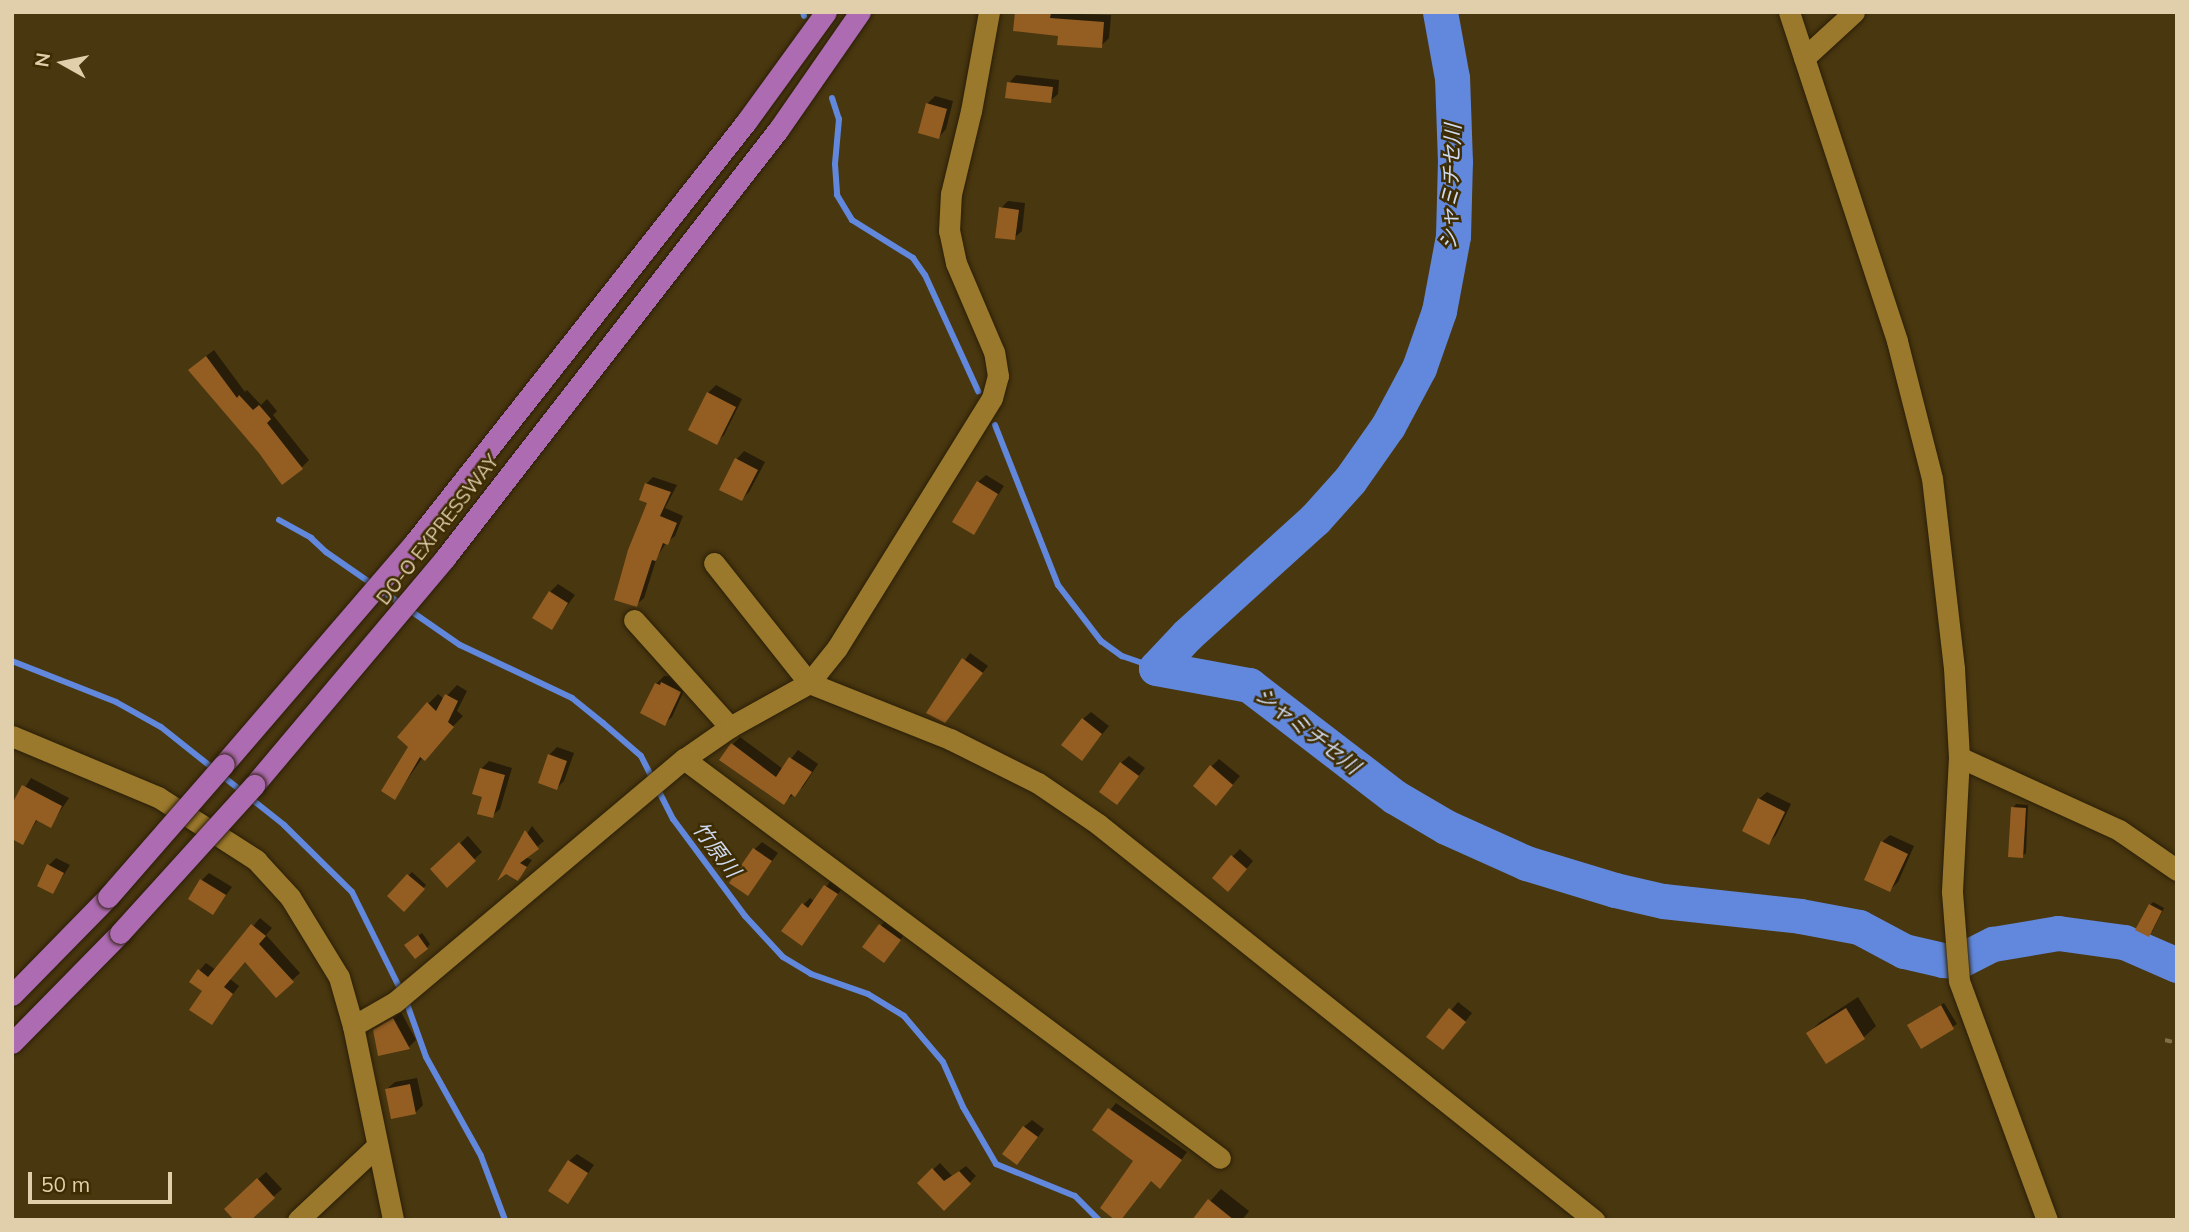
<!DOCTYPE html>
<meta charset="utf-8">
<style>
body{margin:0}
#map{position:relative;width:2189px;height:1232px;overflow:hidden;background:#49370f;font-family:Mulish,"Noto Sans JP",sans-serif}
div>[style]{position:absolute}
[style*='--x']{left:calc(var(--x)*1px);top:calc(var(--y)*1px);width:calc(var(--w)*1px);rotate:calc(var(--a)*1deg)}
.shadow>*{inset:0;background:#0007}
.stream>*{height:6px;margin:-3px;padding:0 3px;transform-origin:3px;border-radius:3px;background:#6188dd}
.river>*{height:35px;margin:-17.5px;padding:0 17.5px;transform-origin:17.5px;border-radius:17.5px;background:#6188dd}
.building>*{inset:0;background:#945e23}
.path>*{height:3.5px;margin-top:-1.75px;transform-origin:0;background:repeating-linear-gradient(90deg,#816f49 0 7px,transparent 0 10.5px)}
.roads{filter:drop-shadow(0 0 2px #2a1f08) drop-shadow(0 0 2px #2a1f08)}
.minor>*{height:21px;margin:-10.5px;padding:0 10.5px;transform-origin:10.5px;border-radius:10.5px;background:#9a782c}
.highway>*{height:21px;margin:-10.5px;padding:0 10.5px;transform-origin:10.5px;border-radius:10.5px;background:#ad6bb2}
.bridges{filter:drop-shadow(0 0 2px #2a1f08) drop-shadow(0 0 2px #2a1f08)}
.highway-bridge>*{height:21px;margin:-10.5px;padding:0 10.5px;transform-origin:10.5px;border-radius:10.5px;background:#ad6bb2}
span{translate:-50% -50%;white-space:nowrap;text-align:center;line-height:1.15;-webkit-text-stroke:5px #3e2d03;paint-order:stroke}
.street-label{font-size:19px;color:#e1cfac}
.water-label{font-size:21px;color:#cfdaf0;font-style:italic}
.frame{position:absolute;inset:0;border:14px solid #e1cfac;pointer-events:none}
.north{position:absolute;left:28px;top:28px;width:70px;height:70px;-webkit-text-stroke:5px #3e2d03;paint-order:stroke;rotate:279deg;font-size:19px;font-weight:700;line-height:28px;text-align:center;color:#e1cfac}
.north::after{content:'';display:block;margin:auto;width:24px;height:32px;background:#e1cfac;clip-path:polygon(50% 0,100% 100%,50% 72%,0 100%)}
.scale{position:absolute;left:28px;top:1172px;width:144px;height:32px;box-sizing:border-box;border:4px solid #e1cfac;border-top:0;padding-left:9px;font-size:21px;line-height:24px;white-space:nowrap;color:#e1cfac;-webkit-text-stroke:5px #3e2d03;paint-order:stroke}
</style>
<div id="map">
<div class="shadow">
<div style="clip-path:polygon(1017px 12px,1111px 15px,1109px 38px,1101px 46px,1059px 34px)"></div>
<div style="clip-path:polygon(1016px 75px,1059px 80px,1058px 94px,1050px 101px,1009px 83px)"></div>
<div style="clip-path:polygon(935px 96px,953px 101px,946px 129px,939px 137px,927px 104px)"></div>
<div style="clip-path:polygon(1008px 201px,1025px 203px,1022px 231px,1014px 238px,1001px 208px)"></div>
<div style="clip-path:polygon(214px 350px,245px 392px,247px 390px,261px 405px,267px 399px,277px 411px,273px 415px,309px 460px,302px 467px,197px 363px)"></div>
<div style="clip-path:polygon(716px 385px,742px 399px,724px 435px,717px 442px,708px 393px)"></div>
<div style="clip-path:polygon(744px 451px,765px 462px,749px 492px,742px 499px,721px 489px,737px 459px)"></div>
<div style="clip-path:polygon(986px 475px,1004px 486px,973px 533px,978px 482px)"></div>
<div style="clip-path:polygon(653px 477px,677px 485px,665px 508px,683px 516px,675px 536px,666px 543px,657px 557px,644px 598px,636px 605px,650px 502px,646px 484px)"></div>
<div style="clip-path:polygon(558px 584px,575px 595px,551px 628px,550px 592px)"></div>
<div style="clip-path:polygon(970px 653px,988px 666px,951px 714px,929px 712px)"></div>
<div style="clip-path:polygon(664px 676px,670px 676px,687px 684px,672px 717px,664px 724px,656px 684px)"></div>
<div style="clip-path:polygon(457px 685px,467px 691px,457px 711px,463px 716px,423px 757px,395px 797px,428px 704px,438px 694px,444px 699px)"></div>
<div style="clip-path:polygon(1091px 712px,1109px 726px,1082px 759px,1083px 719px)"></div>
<div style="clip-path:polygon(740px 737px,783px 769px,798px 750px,818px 764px,803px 787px,784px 802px,733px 744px)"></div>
<div style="clip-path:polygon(557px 747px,574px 753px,564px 781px,557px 788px,549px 755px)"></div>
<div style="clip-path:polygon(1129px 756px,1145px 768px,1117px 803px,1121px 763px)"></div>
<div style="clip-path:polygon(1219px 759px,1240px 776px,1223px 796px,1212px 766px)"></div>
<div style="clip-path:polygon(489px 761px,512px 768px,500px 809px,492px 816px,481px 769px)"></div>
<div style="clip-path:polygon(31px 778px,69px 798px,50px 826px,38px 819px,23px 842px,14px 805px)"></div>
<div style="clip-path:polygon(1767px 792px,1791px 804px,1776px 835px,1769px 843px,1759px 799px)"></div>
<div style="clip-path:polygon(2016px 804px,2028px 805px,2026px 853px,2022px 856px,2013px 808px)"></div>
<div style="clip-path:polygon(532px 826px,544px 841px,525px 857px,532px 860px,518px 879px,505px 872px,502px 874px)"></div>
<div style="clip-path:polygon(1890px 835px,1914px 846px,1898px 882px,1890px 890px,1882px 842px)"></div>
<div style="clip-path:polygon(468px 836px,482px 852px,447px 885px,440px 862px)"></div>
<div style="clip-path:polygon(762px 842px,778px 853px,748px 894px,754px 850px)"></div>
<div style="clip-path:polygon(1240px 849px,1253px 861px,1235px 882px,1232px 857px)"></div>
<div style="clip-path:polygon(56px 858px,70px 865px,53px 892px,49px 865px)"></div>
<div style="clip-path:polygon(412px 872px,426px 885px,404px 910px,389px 896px)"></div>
<div style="clip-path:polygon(209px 873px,232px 887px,213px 913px,202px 880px)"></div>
<div style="clip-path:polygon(832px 879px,843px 887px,808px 937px,803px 905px,810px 898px,815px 902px)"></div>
<div style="clip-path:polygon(2153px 902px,2164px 908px,2152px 932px,2150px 905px)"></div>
<div style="clip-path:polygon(888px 917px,907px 931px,884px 961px,864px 947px)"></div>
<div style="clip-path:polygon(260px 918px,272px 928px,266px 935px,300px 973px,276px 995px,245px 960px,230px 979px,239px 986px,212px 1023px,199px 971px,206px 963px,216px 970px)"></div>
<div style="clip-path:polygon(422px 933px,430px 944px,427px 948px,410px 942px)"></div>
<div style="clip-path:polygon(1858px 997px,1876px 1026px,1864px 1037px,1826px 1061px,1808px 1033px,1820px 1022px)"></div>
<div style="clip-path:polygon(1458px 1002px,1472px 1013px,1450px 1041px,1429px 1037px)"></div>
<div style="clip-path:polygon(1944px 1003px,1957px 1024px,1922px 1046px,1913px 1022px)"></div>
<div style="clip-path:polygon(401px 1012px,416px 1040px,409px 1047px,375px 1030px)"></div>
<div style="clip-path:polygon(417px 1078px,423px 1105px,415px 1113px,387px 1089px,395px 1082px)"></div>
<div style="clip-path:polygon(1116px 1103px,1187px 1152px,1167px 1180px,1151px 1180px,1135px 1161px,1094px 1130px)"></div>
<div style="clip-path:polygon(1032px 1120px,1044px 1129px,1024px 1156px,1024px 1127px)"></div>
<div style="clip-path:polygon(577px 1154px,594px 1165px,568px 1201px,569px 1161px)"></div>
<div style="clip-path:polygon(940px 1163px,952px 1176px,966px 1166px,976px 1176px,944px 1209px,919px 1183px)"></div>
<div style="clip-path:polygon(266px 1172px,282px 1189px,274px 1196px,249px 1220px,226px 1209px)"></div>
<div style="clip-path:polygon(1221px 1189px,1249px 1211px,1242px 1220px,1194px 1220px)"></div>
</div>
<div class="stream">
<div style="--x:803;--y:12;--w:4;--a:76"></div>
<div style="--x:832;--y:98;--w:22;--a:72"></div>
<div style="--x:839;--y:119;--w:45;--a:95.1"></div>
<div style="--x:835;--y:164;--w:31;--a:86"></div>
<div style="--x:837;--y:195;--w:29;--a:59"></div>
<div style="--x:852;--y:220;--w:72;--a:31.9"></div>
<div style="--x:913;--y:258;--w:21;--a:55"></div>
<div style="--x:925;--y:275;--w:128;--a:65.4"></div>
<div style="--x:995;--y:425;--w:172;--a:68.5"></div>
<div style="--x:1058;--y:585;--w:71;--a:52.5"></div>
<div style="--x:1101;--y:641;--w:26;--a:36"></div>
<div style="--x:1122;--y:656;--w:36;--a:19"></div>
<div style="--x:279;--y:520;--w:37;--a:29"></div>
<div style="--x:311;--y:538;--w:21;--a:43"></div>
<div style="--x:326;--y:552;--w:163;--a:34.8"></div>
<div style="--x:460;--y:645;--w:124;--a:25.3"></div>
<div style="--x:572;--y:698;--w:40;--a:39"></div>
<div style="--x:603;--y:723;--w:50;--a:41"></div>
<div style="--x:641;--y:756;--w:71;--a:63.1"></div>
<div style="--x:673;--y:819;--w:121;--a:53.4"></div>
<div style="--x:745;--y:916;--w:56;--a:47.2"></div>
<div style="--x:783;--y:957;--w:33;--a:31"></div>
<div style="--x:811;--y:974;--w:60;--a:19.3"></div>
<div style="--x:868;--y:994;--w:42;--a:31.4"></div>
<div style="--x:904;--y:1016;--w:60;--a:49.7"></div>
<div style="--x:943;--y:1062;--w:49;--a:66"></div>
<div style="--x:963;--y:1107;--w:66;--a:59.9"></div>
<div style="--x:996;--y:1164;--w:85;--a:22.1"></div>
<div style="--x:1075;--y:1196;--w:34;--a:45"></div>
<div style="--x:12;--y:661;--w:112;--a:21.5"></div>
<div style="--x:116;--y:702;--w:51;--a:29.1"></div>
<div style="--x:161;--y:727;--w:157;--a:38.5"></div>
<div style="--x:284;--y:825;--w:95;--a:44.6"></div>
<div style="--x:352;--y:892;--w:122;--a:63.6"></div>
<div style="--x:406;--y:1001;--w:59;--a:70.3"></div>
<div style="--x:426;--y:1057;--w:113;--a:60.9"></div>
<div style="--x:481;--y:1156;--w:68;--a:69.4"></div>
</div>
<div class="river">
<div style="--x:1156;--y:668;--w:95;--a:10.4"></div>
<div style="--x:1249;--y:685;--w:184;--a:37.5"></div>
<div style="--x:1395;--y:797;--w:59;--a:30.5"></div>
<div style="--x:1446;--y:827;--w:88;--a:24.2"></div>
<div style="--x:1526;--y:863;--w:93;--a:16.9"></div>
<div style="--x:1615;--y:890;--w:49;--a:12.9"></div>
<div style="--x:1663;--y:901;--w:138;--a:6.2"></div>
<div style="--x:1800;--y:916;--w:60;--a:10.6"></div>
<div style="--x:1859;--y:927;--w:51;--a:28.1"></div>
<div style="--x:1904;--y:951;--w:40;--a:13"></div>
<div style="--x:1943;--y:960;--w:16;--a:4"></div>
<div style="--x:1959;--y:961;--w:38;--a:-27"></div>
<div style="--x:1993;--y:944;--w:66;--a:-9.6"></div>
<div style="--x:2058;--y:933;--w:67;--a:7.8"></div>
<div style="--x:2124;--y:942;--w:58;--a:23.5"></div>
<div style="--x:1156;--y:668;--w:45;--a:-46.8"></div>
<div style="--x:1187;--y:635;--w:173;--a:-42.2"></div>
<div style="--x:1315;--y:519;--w:52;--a:-48.1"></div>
<div style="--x:1350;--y:480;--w:66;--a:-54.9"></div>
<div style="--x:1388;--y:426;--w:66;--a:-61.9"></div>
<div style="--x:1419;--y:368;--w:60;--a:-70.7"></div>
<div style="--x:1439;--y:311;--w:76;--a:-79.4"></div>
<div style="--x:1453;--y:236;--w:74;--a:-88.5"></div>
<div style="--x:1455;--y:162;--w:84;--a:-92"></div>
<div style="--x:1452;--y:78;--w:67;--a:-100.3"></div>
</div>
<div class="building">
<div style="clip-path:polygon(1015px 12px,1041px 12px,1051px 13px,1050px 18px,1104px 22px,1102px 48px,1057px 45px,1058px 36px,1013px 31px)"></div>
<div style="clip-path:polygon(1007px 82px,1053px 87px,1051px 103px,1005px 98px)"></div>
<div style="clip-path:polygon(926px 103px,947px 109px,939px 139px,918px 133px)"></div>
<div style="clip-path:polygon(999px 207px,1019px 210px,1015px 240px,995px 238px)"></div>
<div style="clip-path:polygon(206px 356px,237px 398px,239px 395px,253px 410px,259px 405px,271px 419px,267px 423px,303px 469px,282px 485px,259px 453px,188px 370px)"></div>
<div style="clip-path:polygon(707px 392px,736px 407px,717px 445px,688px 430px)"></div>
<div style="clip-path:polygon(735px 458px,758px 470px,742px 501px,719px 490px)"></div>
<div style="clip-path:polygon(977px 481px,998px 494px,974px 535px,952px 522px)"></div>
<div style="clip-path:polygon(645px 483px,671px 492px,660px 516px,677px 523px,668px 545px,663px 543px,656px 561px,652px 560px,637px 607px,614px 600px,628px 550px,647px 503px,639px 500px)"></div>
<div style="clip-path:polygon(549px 591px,568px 603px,552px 630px,532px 618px)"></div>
<div style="clip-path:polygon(962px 658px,983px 673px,945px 723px,926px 713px)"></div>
<div style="clip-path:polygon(661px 682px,681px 692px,665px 726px,640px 713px,655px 683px,660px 685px)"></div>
<div style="clip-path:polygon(445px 694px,458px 701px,448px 722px,454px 727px,425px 761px,420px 757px,395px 800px,381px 791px,408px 747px,397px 737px,427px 702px,436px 711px)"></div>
<div style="clip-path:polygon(1082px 718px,1102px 734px,1082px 761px,1061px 745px)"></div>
<div style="clip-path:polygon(731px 743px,776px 777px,789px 757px,812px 772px,795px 797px,791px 794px,784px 805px,719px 760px)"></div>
<div style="clip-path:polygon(548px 754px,567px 761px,557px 790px,538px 783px)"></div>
<div style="clip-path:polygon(1120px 762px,1139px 776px,1117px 805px,1099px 792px)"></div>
<div style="clip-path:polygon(1210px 765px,1233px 785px,1216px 806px,1193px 786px)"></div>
<div style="clip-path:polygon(480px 768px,505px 775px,493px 818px,477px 814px,482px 797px,472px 794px)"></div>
<div style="clip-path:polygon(22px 785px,62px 806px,51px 828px,36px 820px,23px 845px,12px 839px,12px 804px)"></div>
<div style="clip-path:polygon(1758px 798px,1785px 812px,1769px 845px,1742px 831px)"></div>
<div style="clip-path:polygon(2011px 807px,2026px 808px,2023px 858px,2008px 857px)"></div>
<div style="clip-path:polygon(525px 830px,539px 849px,520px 863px,527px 867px,518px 881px,506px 874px,497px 881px)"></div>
<div style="clip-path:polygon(1881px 841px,1908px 854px,1890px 892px,1864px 880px)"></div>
<div style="clip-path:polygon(459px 842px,476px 861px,447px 888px,430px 869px)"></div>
<div style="clip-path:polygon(753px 848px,772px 861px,748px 896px,729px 883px)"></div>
<div style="clip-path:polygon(1231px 855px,1247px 869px,1228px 892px,1212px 878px)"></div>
<div style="clip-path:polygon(47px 864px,64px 873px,53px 894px,37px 886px)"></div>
<div style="clip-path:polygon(407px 874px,425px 889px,404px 912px,387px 896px)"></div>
<div style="clip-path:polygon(200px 879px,226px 895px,213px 915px,188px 899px)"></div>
<div style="clip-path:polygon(824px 885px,838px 894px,802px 946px,781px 931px,802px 903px,808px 908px)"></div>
<div style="clip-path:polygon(2149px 904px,2162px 911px,2149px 937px,2135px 930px)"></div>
<div style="clip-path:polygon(251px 924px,266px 936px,259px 944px,294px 982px,276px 998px,245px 962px,224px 987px,233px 994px,212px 1025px,189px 1010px,202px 991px,189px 982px,198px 969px,208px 977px)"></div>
<div style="clip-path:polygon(879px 924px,901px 940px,884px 963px,862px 947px)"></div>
<div style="clip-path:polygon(418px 935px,428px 949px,415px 959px,404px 945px)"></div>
<div style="clip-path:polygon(1941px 1005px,1954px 1029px,1921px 1049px,1907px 1025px)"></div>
<div style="clip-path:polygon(1449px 1008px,1466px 1022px,1443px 1050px,1426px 1037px)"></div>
<div style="clip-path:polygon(1846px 1008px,1865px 1039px,1826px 1064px,1806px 1033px)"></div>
<div style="clip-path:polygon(393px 1018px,410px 1049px,378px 1056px,373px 1030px)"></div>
<div style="clip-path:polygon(410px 1084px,416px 1114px,391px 1119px,385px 1089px)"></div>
<div style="clip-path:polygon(1108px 1108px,1182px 1160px,1160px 1189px,1151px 1181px,1121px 1220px,1115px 1220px,1100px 1208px,1133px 1161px,1092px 1130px)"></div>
<div style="clip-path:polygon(1023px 1126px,1038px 1137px,1017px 1165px,1002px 1154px)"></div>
<div style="clip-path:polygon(568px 1160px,588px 1173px,568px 1204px,548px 1191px)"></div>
<div style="clip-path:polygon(932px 1168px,944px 1181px,959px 1171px,971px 1184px,944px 1211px,917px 1183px)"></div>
<div style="clip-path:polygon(257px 1178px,275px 1198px,251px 1220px,234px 1220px,224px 1209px)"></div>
<div style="clip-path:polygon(1208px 1199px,1234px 1220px,1192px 1220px)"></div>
</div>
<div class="path">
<div style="--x:2165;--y:1040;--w:12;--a:14"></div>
</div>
<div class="roads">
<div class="minor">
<div style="--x:1789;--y:12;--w:346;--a:71.8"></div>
<div style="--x:1897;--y:341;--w:141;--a:75.7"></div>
<div style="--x:1932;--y:478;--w:191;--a:83.4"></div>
<div style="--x:1954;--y:668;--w:89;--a:86.8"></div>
<div style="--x:1959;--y:757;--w:135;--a:93"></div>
<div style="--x:1952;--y:892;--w:89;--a:85.5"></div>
<div style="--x:1959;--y:981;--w:255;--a:69.8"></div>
<div style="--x:1804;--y:58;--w:68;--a:-42.6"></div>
<div style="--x:714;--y:563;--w:153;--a:51.6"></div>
<div style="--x:809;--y:683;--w:152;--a:21.7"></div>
<div style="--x:950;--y:739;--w:98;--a:26.6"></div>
<div style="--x:1038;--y:783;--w:73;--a:34.3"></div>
<div style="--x:1098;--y:824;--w:635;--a:38.6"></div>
<div style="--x:634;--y:620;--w:144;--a:48.1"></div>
<div style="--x:12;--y:736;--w:158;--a:22.7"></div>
<div style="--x:158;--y:797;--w:117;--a:32.7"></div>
<div style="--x:256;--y:860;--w:50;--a:47.4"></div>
<div style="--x:290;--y:897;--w:94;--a:58.5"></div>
<div style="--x:339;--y:977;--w:51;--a:74.1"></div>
<div style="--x:353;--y:1026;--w:198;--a:78.3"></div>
<div style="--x:1959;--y:757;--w:176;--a:24.5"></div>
<div style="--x:2119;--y:830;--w:70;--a:34.6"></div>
<div style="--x:684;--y:759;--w:668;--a:36.66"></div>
<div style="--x:353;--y:1026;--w:48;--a:-29.7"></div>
<div style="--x:395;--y:1002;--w:378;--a:-40.1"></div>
<div style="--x:684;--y:759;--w:56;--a:-34.8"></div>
<div style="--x:730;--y:727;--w:90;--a:-29.1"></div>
<div style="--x:809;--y:683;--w:45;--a:-51.3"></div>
<div style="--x:837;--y:648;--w:294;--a:-58.2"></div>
<div style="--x:992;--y:398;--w:23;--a:-75"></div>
<div style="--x:998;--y:376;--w:24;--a:-99"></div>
<div style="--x:994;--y:352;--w:97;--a:-113.1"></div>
<div style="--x:956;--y:263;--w:33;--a:-102"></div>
<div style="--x:949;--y:231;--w:37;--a:-87"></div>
<div style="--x:951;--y:194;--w:85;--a:-76.5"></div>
<div style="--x:971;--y:111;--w:101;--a:-79.7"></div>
<div style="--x:298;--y:1220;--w:108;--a:-43.1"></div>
</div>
<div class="highway">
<div style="--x:224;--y:764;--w:291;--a:-49.3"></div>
<div style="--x:414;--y:543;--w:536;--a:-51.74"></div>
<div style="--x:746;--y:122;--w:136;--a:-54"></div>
<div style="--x:254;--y:785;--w:297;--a:-49.9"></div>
<div style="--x:445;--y:558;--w:542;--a:-52.12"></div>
<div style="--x:778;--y:130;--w:144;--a:-55.2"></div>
<div style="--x:12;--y:995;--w:137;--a:-45.6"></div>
<div style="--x:12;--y:1043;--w:154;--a:-45.5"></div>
</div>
</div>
<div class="bridges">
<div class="highway-bridge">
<div style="--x:108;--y:897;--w:176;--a:-48.9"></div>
<div style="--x:120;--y:933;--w:200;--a:-47.8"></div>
</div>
</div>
<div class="street-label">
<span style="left:438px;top:530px;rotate:-52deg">DO-O EXPRESSWAY</span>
</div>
<div class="water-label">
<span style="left:1450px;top:187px;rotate:-88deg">シャミチセ川</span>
<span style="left:1308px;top:730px;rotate:38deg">シャミチセ川</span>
<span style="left:717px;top:849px;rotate:53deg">竹原川</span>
</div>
<div class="frame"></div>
<div class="north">N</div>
<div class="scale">50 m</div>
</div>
